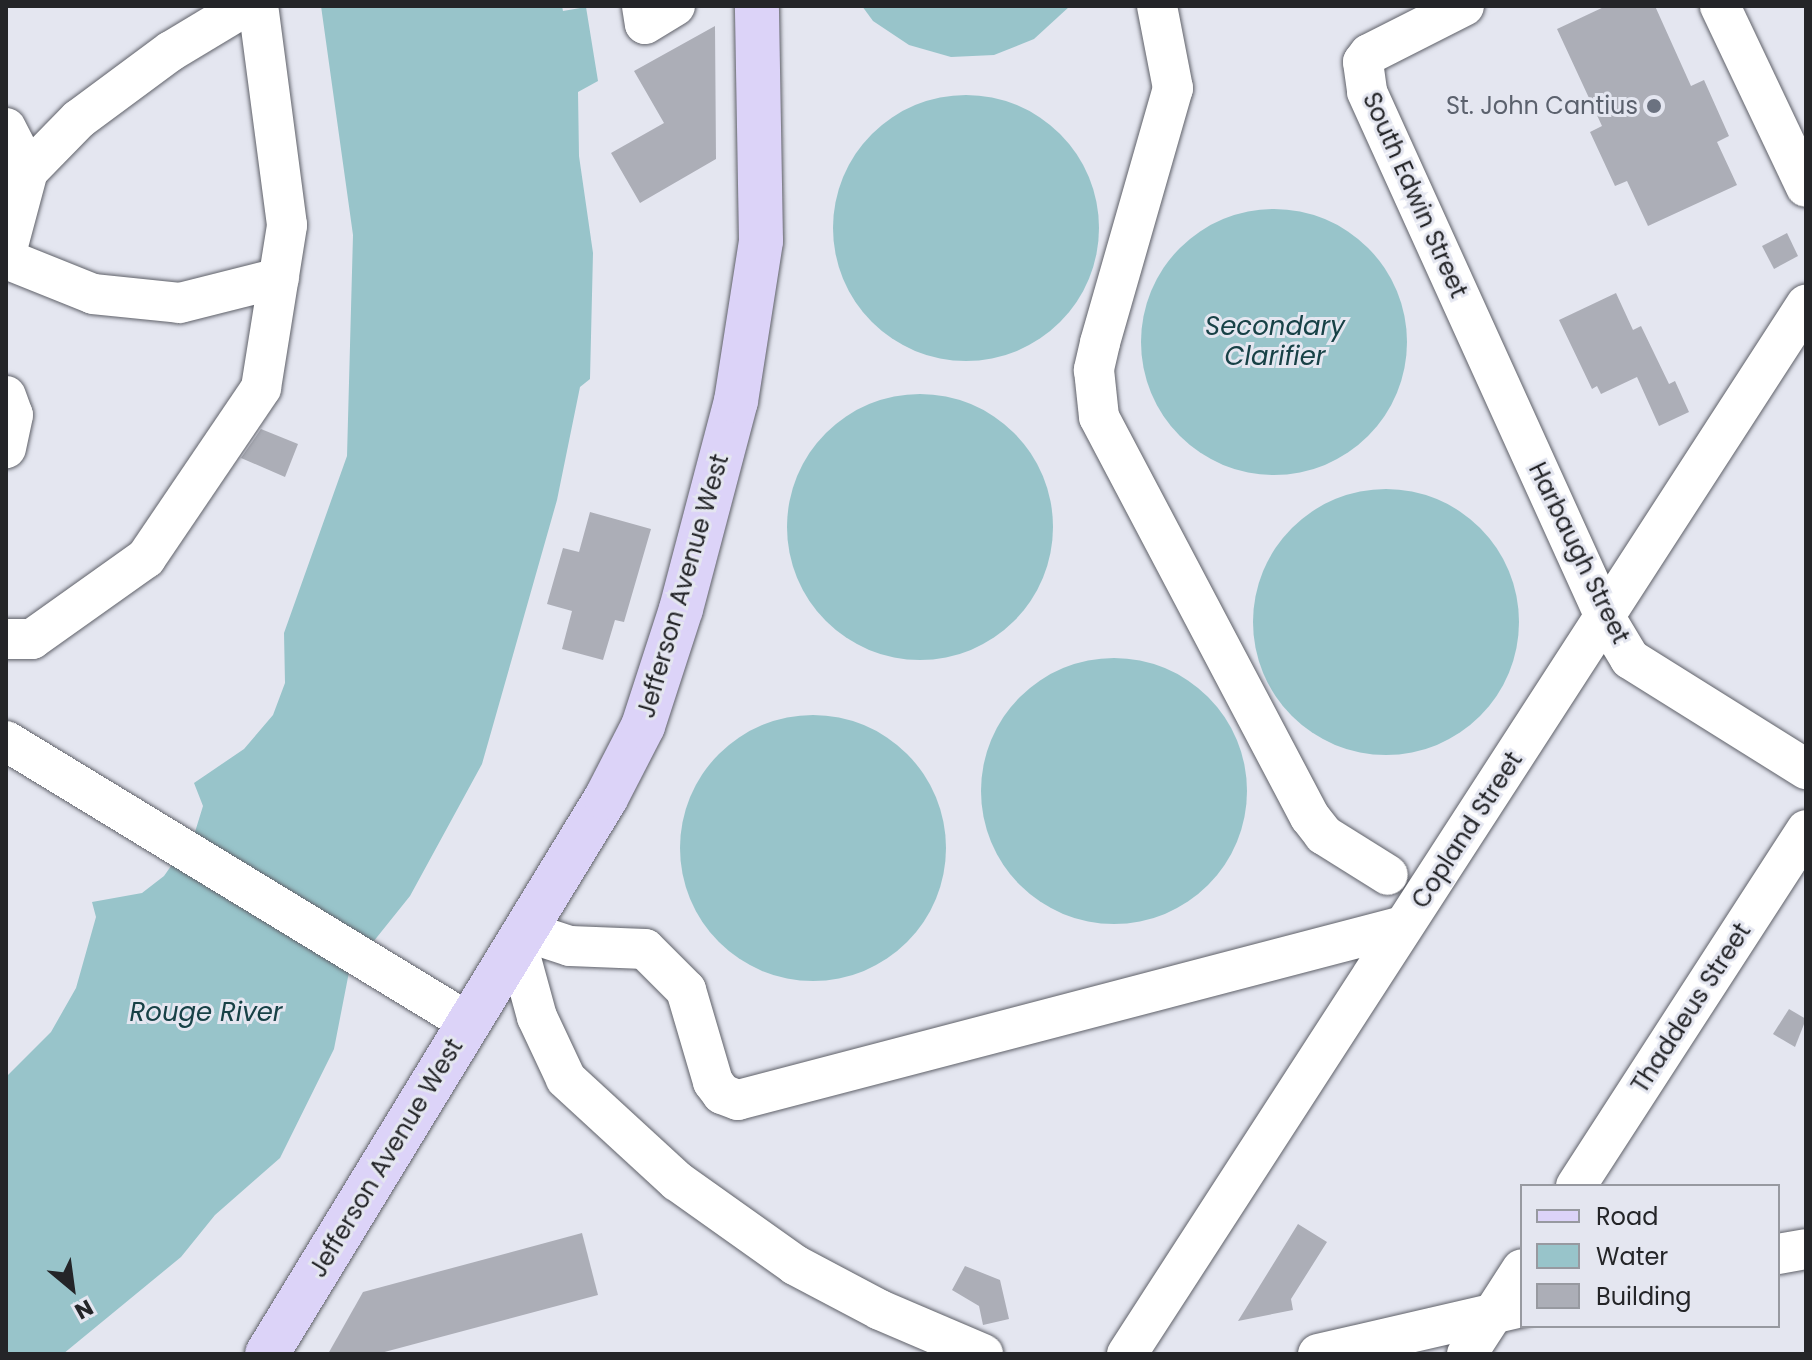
<!DOCTYPE html>
<style>
body{margin:0}
#map{position:relative;width:1812px;height:1360px;overflow:hidden;background:#e4e6f0;font-family:Poppins,sans-serif}
div>[style]{position:absolute}
[style*='--x']{left:calc(var(--x)*1px);top:calc(var(--y)*1px);width:calc(var(--w)*1px);rotate:calc(var(--a)*1deg)}
.water>*{inset:0;background:#98c4ca}
.round{border-radius:50%}
.building>*{inset:0;background:#acaeb7}
.roads{filter:drop-shadow(0 0 2px #5f6169) drop-shadow(0 0 2px #5f6169)}
.minor>*{height:40px;margin:-20px;padding:0 20px;transform-origin:20px;border-radius:20px;background:#fff}
.major>*{height:44px;margin:-22px;padding:0 22px;transform-origin:22px;border-radius:22px;background:#dcd3f8}
.dots>*{width:22px;height:22px;translate:-50% -50%;box-sizing:border-box;border:4px solid #e4e6f0;border-radius:50%}
span{translate:-50% -50%;white-space:nowrap;text-align:center;line-height:1.15;-webkit-text-stroke:6px #e4e6f0;paint-order:stroke}
.worship-label{font-size:24px;color:#5b616d}
.right{translate:-100% -50%;text-align:right}
.street-label{font-size:24px;color:#242528}
.water-label{font-size:26px;color:#174146;font-style:italic}
.frame{position:absolute;inset:0;border:8px solid #242528;pointer-events:none}
.legend{position:absolute;left:1520px;top:1184px;width:260px;height:144px;box-sizing:border-box;background:#e4e6f0;border:2px solid #9799a0;margin:0;padding:10px 14px;list-style:none;font-size:24px;color:#242528}
.legend li{display:flex;align-items:center;gap:16px;height:40px}
.legend b{width:40px;border:2px solid #9799a0}
.north{position:absolute;left:32px;top:1248px;width:80px;height:80px;-webkit-text-stroke:6px #e4e6f0;paint-order:stroke;rotate:151deg;font-size:22px;font-weight:700;line-height:32px;text-align:center;color:#242528}
.north::after{content:'';display:block;margin:auto;width:28px;height:36px;background:#242528;clip-path:polygon(50% 0,100% 100%,50% 72%,0 100%)}
</style>
<div id="map">
<div class="water">
<div style="clip-path:polygon(321px 6px,562px 6px,563px 11px,586px 7px,598px 81px,578px 92px,579px 156px,593px 253px,590px 379px,580px 387px,557px 500px,482px 764px,410px 896px,349px 972px,334px 1049px,280px 1158px,215px 1215px,181px 1257px,63px 1354px,6px 1354px,6px 1077px,51px 1032px,76px 988px,96px 917px,92px 902px,142px 893px,164px 876px,195px 832px,203px 806px,194px 783px,244px 749px,273px 715px,285px 683px,284px 633px,347px 456px,353px 235px)"></div>
<div style="clip-path:polygon(862px 6px,1070px 6px,1034px 39px,994px 55px,951px 57px,909px 45px,873px 21px)"></div>
<div class="round" style="left:833px;top:95px;width:266px;height:266px"></div>
<div class="round" style="left:1141px;top:209px;width:266px;height:266px"></div>
<div class="round" style="left:787px;top:394px;width:266px;height:266px"></div>
<div class="round" style="left:1253px;top:489px;width:266px;height:266px"></div>
<div class="round" style="left:981px;top:658px;width:266px;height:266px"></div>
<div class="round" style="left:680px;top:715px;width:266px;height:266px"></div>
</div>
<div class="building">
<div style="clip-path:polygon(1606px 6px,1655px 6px,1691px 86px,1704px 80px,1729px 136px,1717px 142px,1737px 185px,1648px 226px,1627px 181px,1615px 186px,1590px 132px,1602px 126px,1557px 29px)"></div>
<div style="clip-path:polygon(715px 26px,716px 159px,640px 203px,611px 153px,664px 123px,634px 71px)"></div>
<div style="clip-path:polygon(1787px 233px,1798px 256px,1774px 269px,1762px 246px)"></div>
<div style="clip-path:polygon(1616px 293px,1633px 330px,1641px 326px,1669px 384px,1675px 381px,1689px 412px,1659px 426px,1637px 377px,1601px 394px,1597px 386px,1592px 389px,1559px 320px)"></div>
<div style="clip-path:polygon(261px 429px,298px 444px,285px 477px,241px 458px)"></div>
<div style="clip-path:polygon(590px 512px,651px 529px,624px 622px,615px 620px,603px 660px,562px 649px,572px 611px,547px 604px,563px 548px,579px 552px)"></div>
<div style="clip-path:polygon(1789px 1009px,1806px 1019px,1795px 1047px,1773px 1034px)"></div>
<div style="clip-path:polygon(1298px 1224px,1327px 1242px,1291px 1299px,1293px 1310px,1238px 1321px)"></div>
<div style="clip-path:polygon(582px 1233px,598px 1295px,377px 1354px,328px 1354px,363px 1292px)"></div>
<div style="clip-path:polygon(965px 1266px,1000px 1280px,1009px 1319px,983px 1325px,979px 1306px,952px 1290px)"></div>
</div>
<div class="roads">
<div class="minor">
<div style="--x:642;--y:6;--w:18;--a:81"></div>
<div style="--x:645;--y:24;--w:35;--a:-31"></div>
<div style="--x:1157;--y:6;--w:84;--a:79"></div>
<div style="--x:1173;--y:88;--w:265;--a:106"></div>
<div style="--x:1100;--y:343;--w:28;--a:103"></div>
<div style="--x:1094;--y:370;--w:47;--a:83.9"></div>
<div style="--x:1099;--y:417;--w:452;--a:62.2"></div>
<div style="--x:1310;--y:817;--w:23;--a:52"></div>
<div style="--x:1324;--y:835;--w:75;--a:32"></div>
<div style="--x:1464;--y:6;--w:106;--a:153.2"></div>
<div style="--x:1369;--y:54;--w:10;--a:127"></div>
<div style="--x:1363;--y:62;--w:30;--a:82"></div>
<div style="--x:1367;--y:92;--w:579;--a:65.61"></div>
<div style="--x:1606;--y:619;--w:47;--a:59"></div>
<div style="--x:1630;--y:659;--w:208;--a:32"></div>
<div style="--x:1720;--y:6;--w:200;--a:64.6"></div>
<div style="--x:6;--y:128;--w:48;--a:62.9"></div>
<div style="--x:28;--y:171;--w:73;--a:-45.6"></div>
<div style="--x:79;--y:119;--w:114;--a:-36.5"></div>
<div style="--x:171;--y:51;--w:87;--a:-31"></div>
<div style="--x:6;--y:253;--w:85;--a:-75"></div>
<div style="--x:6;--y:259;--w:94;--a:21.9"></div>
<div style="--x:93;--y:294;--w:87;--a:5.9"></div>
<div style="--x:180;--y:303;--w:102;--a:-14.2"></div>
<div style="--x:6;--y:396;--w:20;--a:70"></div>
<div style="--x:13;--y:415;--w:34;--a:102"></div>
<div style="--x:6;--y:639;--w:26;--a:0"></div>
<div style="--x:32;--y:639;--w:140;--a:-35.4"></div>
<div style="--x:146;--y:558;--w:205;--a:-55.9"></div>
<div style="--x:261;--y:388;--w:165;--a:-80.9"></div>
<div style="--x:287;--y:225;--w:221;--a:-97.5"></div>
<div style="--x:6;--y:741;--w:542;--a:31.34"></div>
<div style="--x:524;--y:931;--w:48;--a:18.1"></div>
<div style="--x:570;--y:946;--w:75;--a:2.3"></div>
<div style="--x:645;--y:949;--w:58;--a:45"></div>
<div style="--x:686;--y:990;--w:96;--a:73.6"></div>
<div style="--x:713;--y:1082;--w:15;--a:53"></div>
<div style="--x:722;--y:1094;--w:17;--a:21"></div>
<div style="--x:738;--y:1100;--w:687;--a:-14.66"></div>
<div style="--x:517;--y:944;--w:76;--a:74.7"></div>
<div style="--x:537;--y:1017;--w:68;--a:64.9"></div>
<div style="--x:566;--y:1079;--w:151;--a:42.6"></div>
<div style="--x:677;--y:1181;--w:145;--a:35.4"></div>
<div style="--x:795;--y:1265;--w:96;--a:27.9"></div>
<div style="--x:880;--y:1310;--w:112;--a:23.1"></div>
<div style="--x:1576;--y:1186;--w:424;--a:-57.1"></div>
<div style="--x:1778;--y:1254;--w:28;--a:-10"></div>
<div style="--x:1127;--y:1354;--w:1250;--a:-57.09"></div>
<div style="--x:1318;--y:1354;--w:209;--a:-13"></div>
<div style="--x:1467;--y:1354;--w:101;--a:-57.1"></div>
</div>
<div class="major">
<div style="--x:267;--y:1354;--w:651;--a:-58.63"></div>
<div style="--x:606;--y:798;--w:81;--a:-62.8"></div>
<div style="--x:643;--y:726;--w:123;--a:-72"></div>
<div style="--x:681;--y:609;--w:215;--a:-75.2"></div>
<div style="--x:736;--y:401;--w:162;--a:-81.1"></div>
<div style="--x:761;--y:241;--w:235;--a:-91"></div>
</div>
</div>
<div class="dots">
<div style="left:1654px;top:106px;background:#6b7280"></div>
</div>
<div class="worship-label">
<span class="right" style="left:1638px;top:106px">St. John Cantius</span>
</div>
<div class="street-label">
<span style="left:1415px;top:195px;rotate:66deg">South Edwin Street</span>
<span style="left:1579px;top:553px;rotate:64deg">Harbaugh Street</span>
<span style="left:683px;top:586px;rotate:-74deg">Jefferson Avenue West</span>
<span style="left:1467px;top:830px;rotate:-57deg">Copland Street</span>
<span style="left:1691px;top:1008px;rotate:-57deg">Thaddeus Street</span>
<span style="left:386px;top:1158px;rotate:-59deg">Jefferson Avenue West</span>
</div>
<div class="water-label">
<span style="left:1275px;top:342px">Secondary<br>Clarifier</span>
<span style="left:206px;top:1013px">Rouge River</span>
</div>
<div class="frame"></div>
<ul class="legend">
<li><b style="height:10px;background:#dcd3f8"></b>Road</li>
<li><b style="height:22px;background:#98c4ca"></b>Water</li>
<li><b style="height:22px;background:#acaeb7"></b>Building</li>
</ul>
<div class="north">N</div>
</div>
